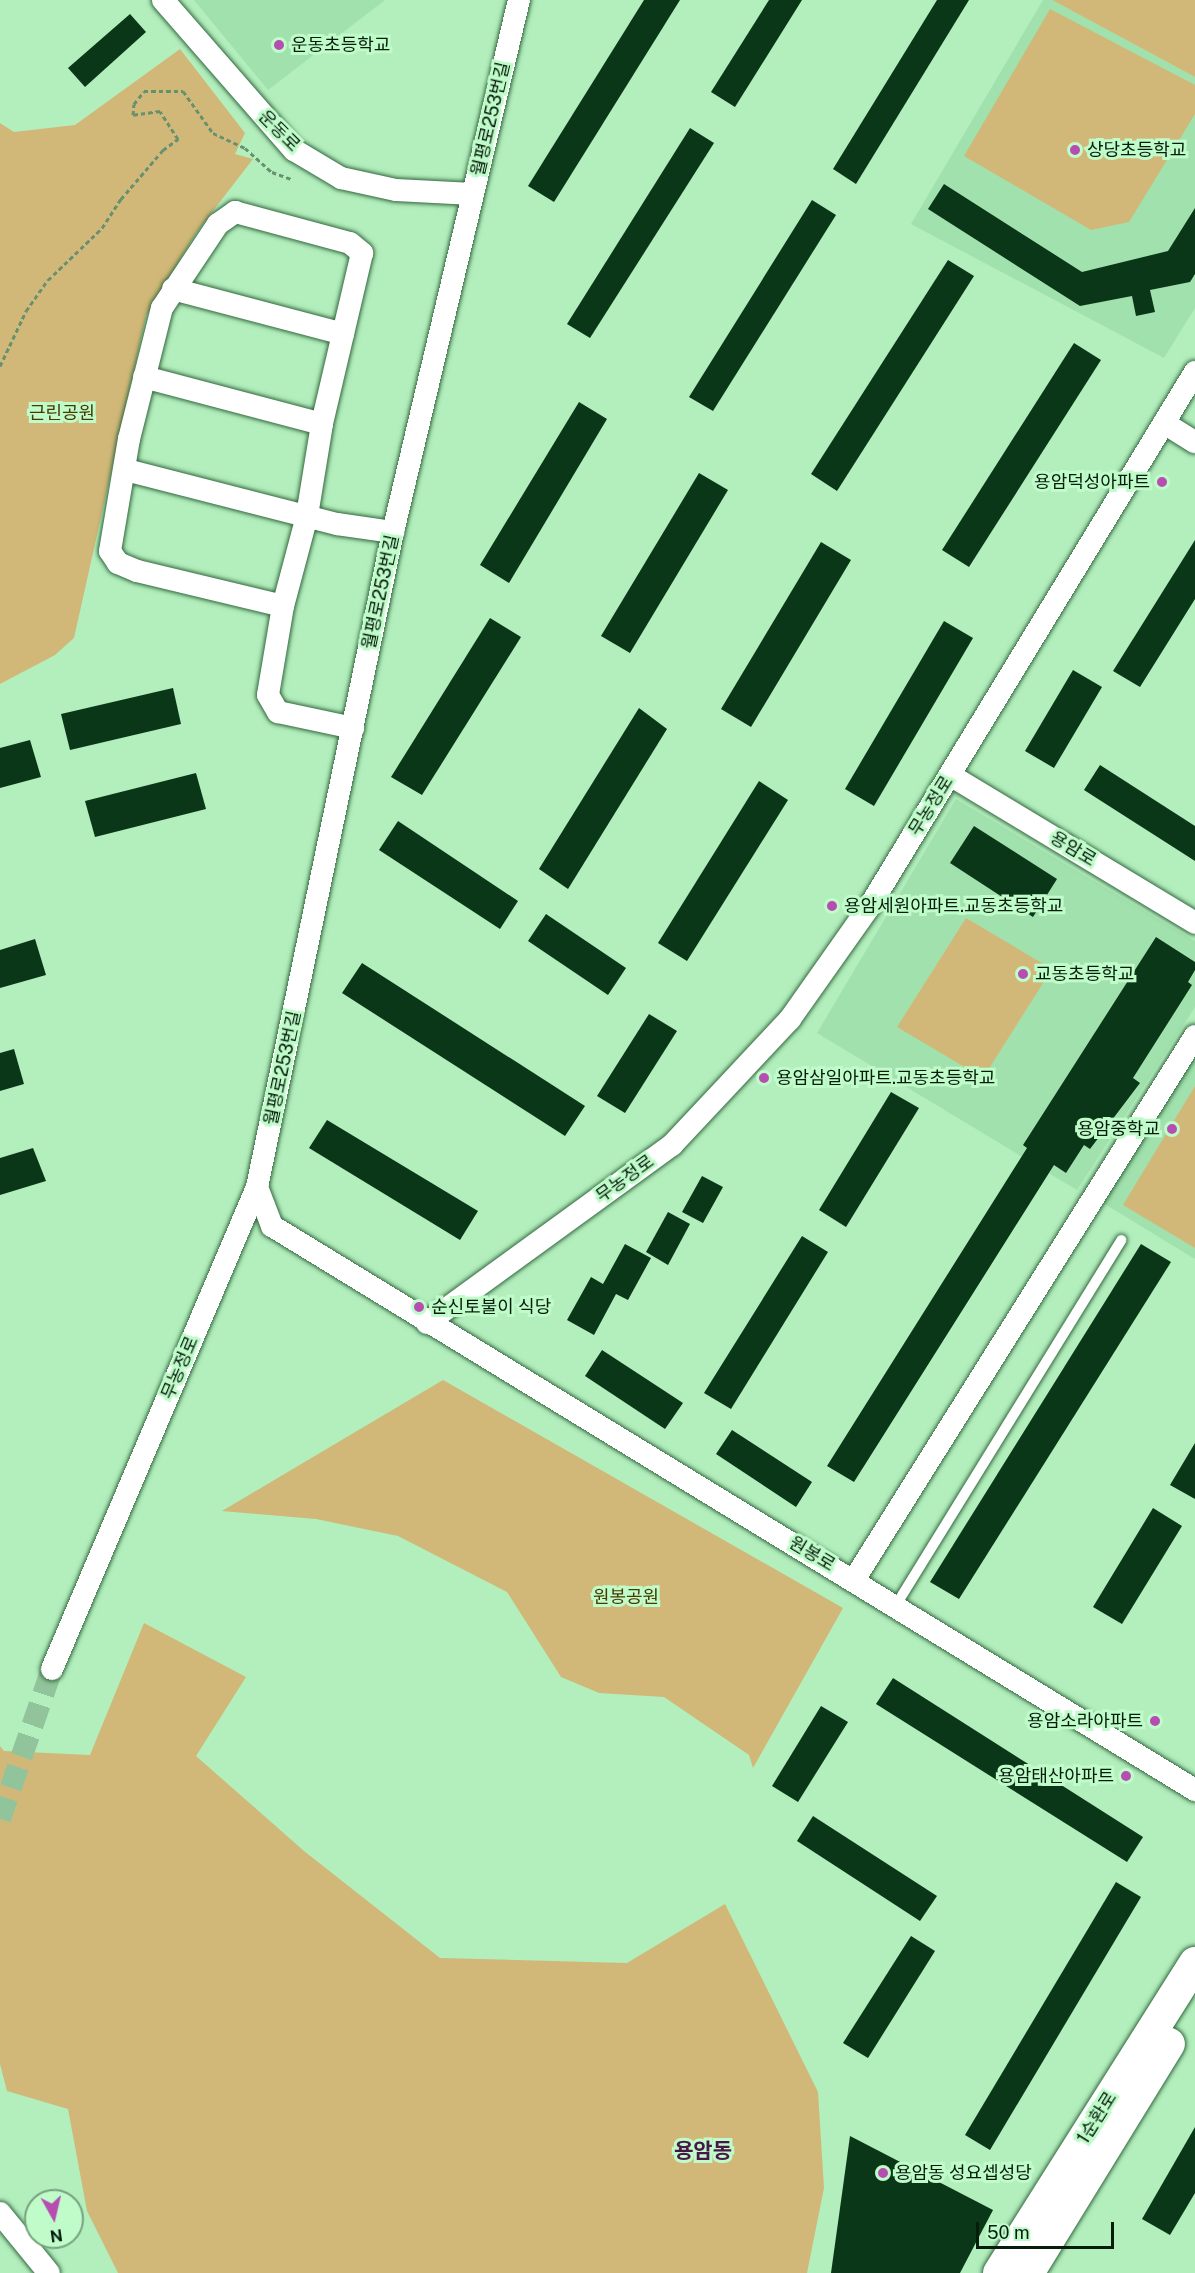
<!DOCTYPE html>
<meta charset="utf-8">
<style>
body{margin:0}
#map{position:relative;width:1195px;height:2273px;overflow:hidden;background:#b3eebd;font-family:"Public Sans","Noto Sans KR",sans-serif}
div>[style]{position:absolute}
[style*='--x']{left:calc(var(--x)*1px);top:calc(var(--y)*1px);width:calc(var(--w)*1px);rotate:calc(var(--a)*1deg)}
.built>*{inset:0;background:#a1e1ad}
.green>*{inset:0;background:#d1b878}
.building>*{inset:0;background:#093717}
.street-tunnel>*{height:22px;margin-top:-11px;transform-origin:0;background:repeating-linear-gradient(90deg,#91c49a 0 22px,transparent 0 33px)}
.path>*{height:3px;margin-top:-1.5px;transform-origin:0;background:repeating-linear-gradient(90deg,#66916e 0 4.5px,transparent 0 7.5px)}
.roads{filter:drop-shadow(0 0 2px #32683e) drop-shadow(0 0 2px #32683e)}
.lane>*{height:10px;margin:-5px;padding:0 5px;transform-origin:5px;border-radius:5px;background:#fff}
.street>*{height:22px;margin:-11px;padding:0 11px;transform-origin:11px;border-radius:11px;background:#fff}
.secondary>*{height:32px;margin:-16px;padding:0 16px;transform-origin:16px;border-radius:16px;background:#fff}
.dots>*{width:16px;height:16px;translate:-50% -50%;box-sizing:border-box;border:3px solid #c0fbca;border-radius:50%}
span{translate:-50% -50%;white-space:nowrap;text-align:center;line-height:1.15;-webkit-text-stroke:6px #c0fbca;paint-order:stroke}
.poi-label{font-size:18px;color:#071d0c}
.left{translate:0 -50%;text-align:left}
.right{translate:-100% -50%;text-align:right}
.street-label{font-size:18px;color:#071d0c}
.park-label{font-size:18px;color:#4a3800}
.quarter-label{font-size:21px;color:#491747;font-weight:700}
.north{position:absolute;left:24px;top:2189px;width:60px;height:60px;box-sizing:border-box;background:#c0fbca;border:2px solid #76a27e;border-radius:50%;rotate:172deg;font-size:16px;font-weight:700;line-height:24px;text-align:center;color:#071d0c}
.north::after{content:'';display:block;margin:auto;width:21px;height:27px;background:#b64eb1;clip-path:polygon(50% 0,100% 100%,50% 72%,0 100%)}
.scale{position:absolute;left:976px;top:2222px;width:138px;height:27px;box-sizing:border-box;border:3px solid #071d0c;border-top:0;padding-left:8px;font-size:18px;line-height:21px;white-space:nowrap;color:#071d0c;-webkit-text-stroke:4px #c0fbca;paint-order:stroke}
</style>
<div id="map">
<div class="built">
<div style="clip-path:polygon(194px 0,385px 0,268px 90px)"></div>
<div style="clip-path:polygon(1043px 0,1052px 0,1195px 77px,1195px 308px,1164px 358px,911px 224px)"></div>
<div style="clip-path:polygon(956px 799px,1195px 941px,1195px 1007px,1077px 1190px,817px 1033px)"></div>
<div style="clip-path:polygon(1195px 1055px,1195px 1259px,1103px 1203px)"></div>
</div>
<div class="green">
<div style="clip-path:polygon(1052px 0,1195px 0,1195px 77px)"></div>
<div style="clip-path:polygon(1050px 9px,1195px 85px,1195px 114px,1129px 222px,1091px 230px,964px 156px)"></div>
<div style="clip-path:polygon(180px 49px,245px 133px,235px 154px,253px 159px,196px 233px,146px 316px,74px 638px,55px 655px,0 684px,0 123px,14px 132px,75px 125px)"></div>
<div style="clip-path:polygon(966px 918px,1052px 969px,983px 1078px,897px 1027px)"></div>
<div style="clip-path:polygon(1195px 1086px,1195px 1248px,1123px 1205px)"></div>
<div style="clip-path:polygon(443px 1380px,843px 1608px,753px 1768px,749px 1755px,664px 1697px,599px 1693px,561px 1677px,507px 1592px,398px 1536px,316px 1519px,222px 1511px)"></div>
<div style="clip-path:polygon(144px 1623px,246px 1677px,196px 1756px,304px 1851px,440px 1958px,627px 1963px,725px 1904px,818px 2092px,824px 2188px,807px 2273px,118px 2273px,87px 2211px,68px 2109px,7px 2091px,0 2064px,0 1746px,4px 1751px,90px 1755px)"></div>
</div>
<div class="building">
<div style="clip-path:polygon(644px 0,680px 0,554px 202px,528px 186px)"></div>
<div style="clip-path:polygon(769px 0,802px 0,735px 107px,711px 92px)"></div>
<div style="clip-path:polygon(937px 0,969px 0,856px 184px,833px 169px)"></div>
<div style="clip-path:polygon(130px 14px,146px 32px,85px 87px,68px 68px)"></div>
<div style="clip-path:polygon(690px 128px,714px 143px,590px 338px,567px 324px)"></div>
<div style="clip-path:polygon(944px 184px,1082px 272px,1168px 251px,1195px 208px,1195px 274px,1190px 282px,1150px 290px,1155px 312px,1136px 316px,1132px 296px,1080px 306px,928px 209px)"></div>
<div style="clip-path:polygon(812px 200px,836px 215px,713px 411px,689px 397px)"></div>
<div style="clip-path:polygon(948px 260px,974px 276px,837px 491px,811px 474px)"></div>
<div style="clip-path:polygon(1074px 343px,1101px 360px,969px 567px,942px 550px)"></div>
<div style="clip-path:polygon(579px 402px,607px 419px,509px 583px,480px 565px)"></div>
<div style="clip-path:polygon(699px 473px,728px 490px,630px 653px,601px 636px)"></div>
<div style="clip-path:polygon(1195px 540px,1195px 599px,1140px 687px,1113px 671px)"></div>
<div style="clip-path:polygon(821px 542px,851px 560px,751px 727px,721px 709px)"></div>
<div style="clip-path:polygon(490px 618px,521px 637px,422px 795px,391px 777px)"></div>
<div style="clip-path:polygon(944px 621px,973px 638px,874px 806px,845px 789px)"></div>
<div style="clip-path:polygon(1073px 670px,1102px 687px,1054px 768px,1025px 751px)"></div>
<div style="clip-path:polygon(173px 688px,181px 724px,70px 750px,61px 714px)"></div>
<div style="clip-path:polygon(639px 708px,667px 729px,568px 889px,539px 869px)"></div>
<div style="clip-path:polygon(30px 740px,41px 777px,0 788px,0 748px)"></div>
<div style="clip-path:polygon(1100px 765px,1195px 826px,1195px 861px,1084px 790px)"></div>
<div style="clip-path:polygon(196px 773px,206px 809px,95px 837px,85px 801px)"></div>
<div style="clip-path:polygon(759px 781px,788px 800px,687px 961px,658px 943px)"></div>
<div style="clip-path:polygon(398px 821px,518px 901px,500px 929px,379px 850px)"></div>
<div style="clip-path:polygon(974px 826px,1057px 879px,1033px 917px,950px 863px)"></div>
<div style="clip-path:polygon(546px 914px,626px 968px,608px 995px,528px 941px)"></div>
<div style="clip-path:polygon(1156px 937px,1195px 962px,1195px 970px,1188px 982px,1192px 985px,1133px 1078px,1140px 1083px,1090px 1149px,1084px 1145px,1066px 1173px,1054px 1165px,854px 1482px,827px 1466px,1027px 1148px,1023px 1145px)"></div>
<div style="clip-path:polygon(35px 939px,46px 975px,0 988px,0 950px)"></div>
<div style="clip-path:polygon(362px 963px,585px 1106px,565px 1136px,342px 993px)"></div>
<div style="clip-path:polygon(649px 1014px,677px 1031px,625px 1113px,597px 1096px)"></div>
<div style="clip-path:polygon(14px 1049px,24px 1084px,0 1091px,0 1053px)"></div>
<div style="clip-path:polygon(891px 1092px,919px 1108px,846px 1227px,819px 1210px)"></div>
<div style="clip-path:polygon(327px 1120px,478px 1211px,460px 1240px,309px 1148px)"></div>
<div style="clip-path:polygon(33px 1148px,46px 1181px,0 1195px,0 1158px)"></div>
<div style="clip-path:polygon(702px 1176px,723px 1187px,703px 1223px,682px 1212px)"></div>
<div style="clip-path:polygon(668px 1212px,690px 1224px,668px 1265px,646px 1252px)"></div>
<div style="clip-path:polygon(802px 1236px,828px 1252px,731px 1409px,704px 1393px)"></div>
<div style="clip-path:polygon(625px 1244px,651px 1258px,628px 1300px,616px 1294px,594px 1335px,567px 1320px,591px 1277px,603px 1284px)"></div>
<div style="clip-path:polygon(1141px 1244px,1171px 1262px,959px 1599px,930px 1582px)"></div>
<div style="clip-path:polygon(602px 1350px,683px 1403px,665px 1429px,585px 1376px)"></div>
<div style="clip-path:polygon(732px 1430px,812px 1482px,796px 1507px,716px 1454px)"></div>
<div style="clip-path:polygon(1195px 1443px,1195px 1499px,1170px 1485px)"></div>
<div style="clip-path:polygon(1153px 1508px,1182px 1526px,1122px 1624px,1093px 1607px)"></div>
<div style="clip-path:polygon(893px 1678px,1143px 1837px,1127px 1862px,876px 1704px)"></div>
<div style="clip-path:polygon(821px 1706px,848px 1722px,798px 1802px,772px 1786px)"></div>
<div style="clip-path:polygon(813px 1816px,937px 1896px,920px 1921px,797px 1841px)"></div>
<div style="clip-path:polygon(1116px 1882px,1141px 1897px,990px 2150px,965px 2135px)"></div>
<div style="clip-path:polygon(911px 1936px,935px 1951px,868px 2058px,843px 2043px)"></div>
<div style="clip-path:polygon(1195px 2127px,1195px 2193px,1170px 2235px,1142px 2219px)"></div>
<div style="clip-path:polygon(850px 2136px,993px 2210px,960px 2273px,831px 2273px)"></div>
</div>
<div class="street-tunnel">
<div style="--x:0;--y:1819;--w:159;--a:-70.9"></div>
</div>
<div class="path">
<div style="--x:0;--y:366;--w:61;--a:-64.7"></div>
<div style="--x:26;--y:311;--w:38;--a:-55"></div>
<div style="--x:48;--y:280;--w:75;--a:-43.9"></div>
<div style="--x:102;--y:228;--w:35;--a:-57"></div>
<div style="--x:121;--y:199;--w:65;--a:-49.4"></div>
<div style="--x:163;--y:150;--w:19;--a:-36"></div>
<div style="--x:178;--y:139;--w:33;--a:-123"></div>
<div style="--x:160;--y:111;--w:27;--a:172"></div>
<div style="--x:133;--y:115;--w:11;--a:-85"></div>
<div style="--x:134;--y:104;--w:16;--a:-52"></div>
<div style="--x:144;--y:91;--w:39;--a:0"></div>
<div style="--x:183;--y:91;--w:52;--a:54.5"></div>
<div style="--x:213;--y:133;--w:35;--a:25"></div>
<div style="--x:245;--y:148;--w:36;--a:42"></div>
<div style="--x:272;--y:172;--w:20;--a:20"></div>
</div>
<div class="roads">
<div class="lane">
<div style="--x:896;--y:1605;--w:429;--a:-58.3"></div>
</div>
<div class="street">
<div style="--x:163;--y:0;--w:199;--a:48.9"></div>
<div style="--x:294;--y:150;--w:55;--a:30.8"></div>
<div style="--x:341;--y:178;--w:56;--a:12.3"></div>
<div style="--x:396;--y:190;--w:77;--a:3"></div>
<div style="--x:173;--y:289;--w:176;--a:14.8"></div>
<div style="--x:144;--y:377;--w:184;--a:14.8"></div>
<div style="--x:1164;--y:423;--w:36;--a:32"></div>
<div style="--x:126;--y:470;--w:218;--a:14.4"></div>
<div style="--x:337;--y:524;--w:57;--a:8.1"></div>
<div style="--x:283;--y:606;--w:150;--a:-166.5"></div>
<div style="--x:137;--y:571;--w:21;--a:-157"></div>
<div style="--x:118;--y:563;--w:14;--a:-124"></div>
<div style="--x:110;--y:551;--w:114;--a:-80.4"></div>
<div style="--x:129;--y:439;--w:135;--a:-75.9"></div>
<div style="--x:162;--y:308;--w:101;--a:-56.3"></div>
<div style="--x:218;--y:224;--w:21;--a:-35"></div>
<div style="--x:235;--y:212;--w:119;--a:15.1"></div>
<div style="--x:350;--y:243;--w:16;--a:40"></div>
<div style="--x:362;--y:253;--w:176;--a:103.2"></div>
<div style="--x:322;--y:424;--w:93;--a:99.3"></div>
<div style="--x:307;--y:516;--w:93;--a:104.9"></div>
<div style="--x:283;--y:606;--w:90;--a:99.6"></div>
<div style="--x:268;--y:695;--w:20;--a:60"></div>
<div style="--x:278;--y:712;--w:77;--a:12"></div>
<div style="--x:950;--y:775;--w:286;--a:31.1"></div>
<div style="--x:257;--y:1187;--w:42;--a:69"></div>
<div style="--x:272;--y:1226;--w:1082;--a:31.43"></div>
<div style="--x:427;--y:1323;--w:303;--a:-36"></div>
<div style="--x:672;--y:1145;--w:173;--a:-46.9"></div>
<div style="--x:790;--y:1019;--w:141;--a:-54.8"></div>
<div style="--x:871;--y:904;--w:623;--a:-58.66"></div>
<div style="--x:854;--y:1580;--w:642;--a:-57.92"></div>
<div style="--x:52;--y:1669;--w:524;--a:-66.96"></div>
<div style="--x:257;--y:1187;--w:669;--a:-78.27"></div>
<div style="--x:393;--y:532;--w:547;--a:-76.68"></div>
<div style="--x:0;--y:2213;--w:77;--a:50.8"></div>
</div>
<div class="secondary">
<div style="--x:999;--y:2273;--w:367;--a:-57.7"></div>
<div style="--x:1028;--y:2273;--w:269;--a:-58.4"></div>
</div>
</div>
<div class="dots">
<div style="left:279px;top:45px;background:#b64eb1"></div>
<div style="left:1075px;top:150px;background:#b64eb1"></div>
<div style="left:1162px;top:482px;background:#b64eb1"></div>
<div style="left:832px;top:906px;background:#b64eb1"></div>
<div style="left:1023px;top:974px;background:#b64eb1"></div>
<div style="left:764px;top:1078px;background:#b64eb1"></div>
<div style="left:1172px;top:1129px;background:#b64eb1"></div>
<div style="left:419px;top:1307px;background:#b64eb1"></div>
<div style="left:1155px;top:1721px;background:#b64eb1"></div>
<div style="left:1126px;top:1776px;background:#b64eb1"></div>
<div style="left:883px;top:2173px;background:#b64eb1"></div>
</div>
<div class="poi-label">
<span class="left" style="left:291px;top:45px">운동초등학교</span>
<span class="left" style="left:1087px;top:150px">상당초등학교</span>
<span class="right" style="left:1150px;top:482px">용암덕성아파트</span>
<span class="left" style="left:844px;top:906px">용암세원아파트.교동초등학교</span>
<span class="left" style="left:1035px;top:974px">교동초등학교</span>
<span class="left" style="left:776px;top:1078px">용암삼일아파트.교동초등학교</span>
<span class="right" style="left:1160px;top:1129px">용암중학교</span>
<span class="left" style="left:431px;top:1307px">순신토불이 식당</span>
<span class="right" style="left:1143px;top:1721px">용암소라아파트</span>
<span class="right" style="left:1114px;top:1776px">용암태산아파트</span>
<span class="left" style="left:895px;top:2173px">용암동 성요셉성당</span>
</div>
<div class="street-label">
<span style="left:491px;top:119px;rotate:-77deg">월평로253번길</span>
<span style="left:279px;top:131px;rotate:45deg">운동로</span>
<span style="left:381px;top:592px;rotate:-78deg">월평로253번길</span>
<span style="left:931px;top:806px;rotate:-58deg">무농정로</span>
<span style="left:1073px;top:849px;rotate:31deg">용암로</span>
<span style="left:283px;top:1068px;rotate:-78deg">월평로253번길</span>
<span style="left:625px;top:1179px;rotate:-36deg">무농정로</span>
<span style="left:180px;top:1368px;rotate:-67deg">무농정로</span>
<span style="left:812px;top:1554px;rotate:31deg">원봉로</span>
<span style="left:1097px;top:2118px;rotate:-58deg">1순환로</span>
</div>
<div class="park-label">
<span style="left:62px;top:413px">근린공원</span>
<span style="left:626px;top:1597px">원봉공원</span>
</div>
<div class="quarter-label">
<span style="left:703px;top:2151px">용암동</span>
</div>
<div class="north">N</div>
<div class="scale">50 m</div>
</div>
